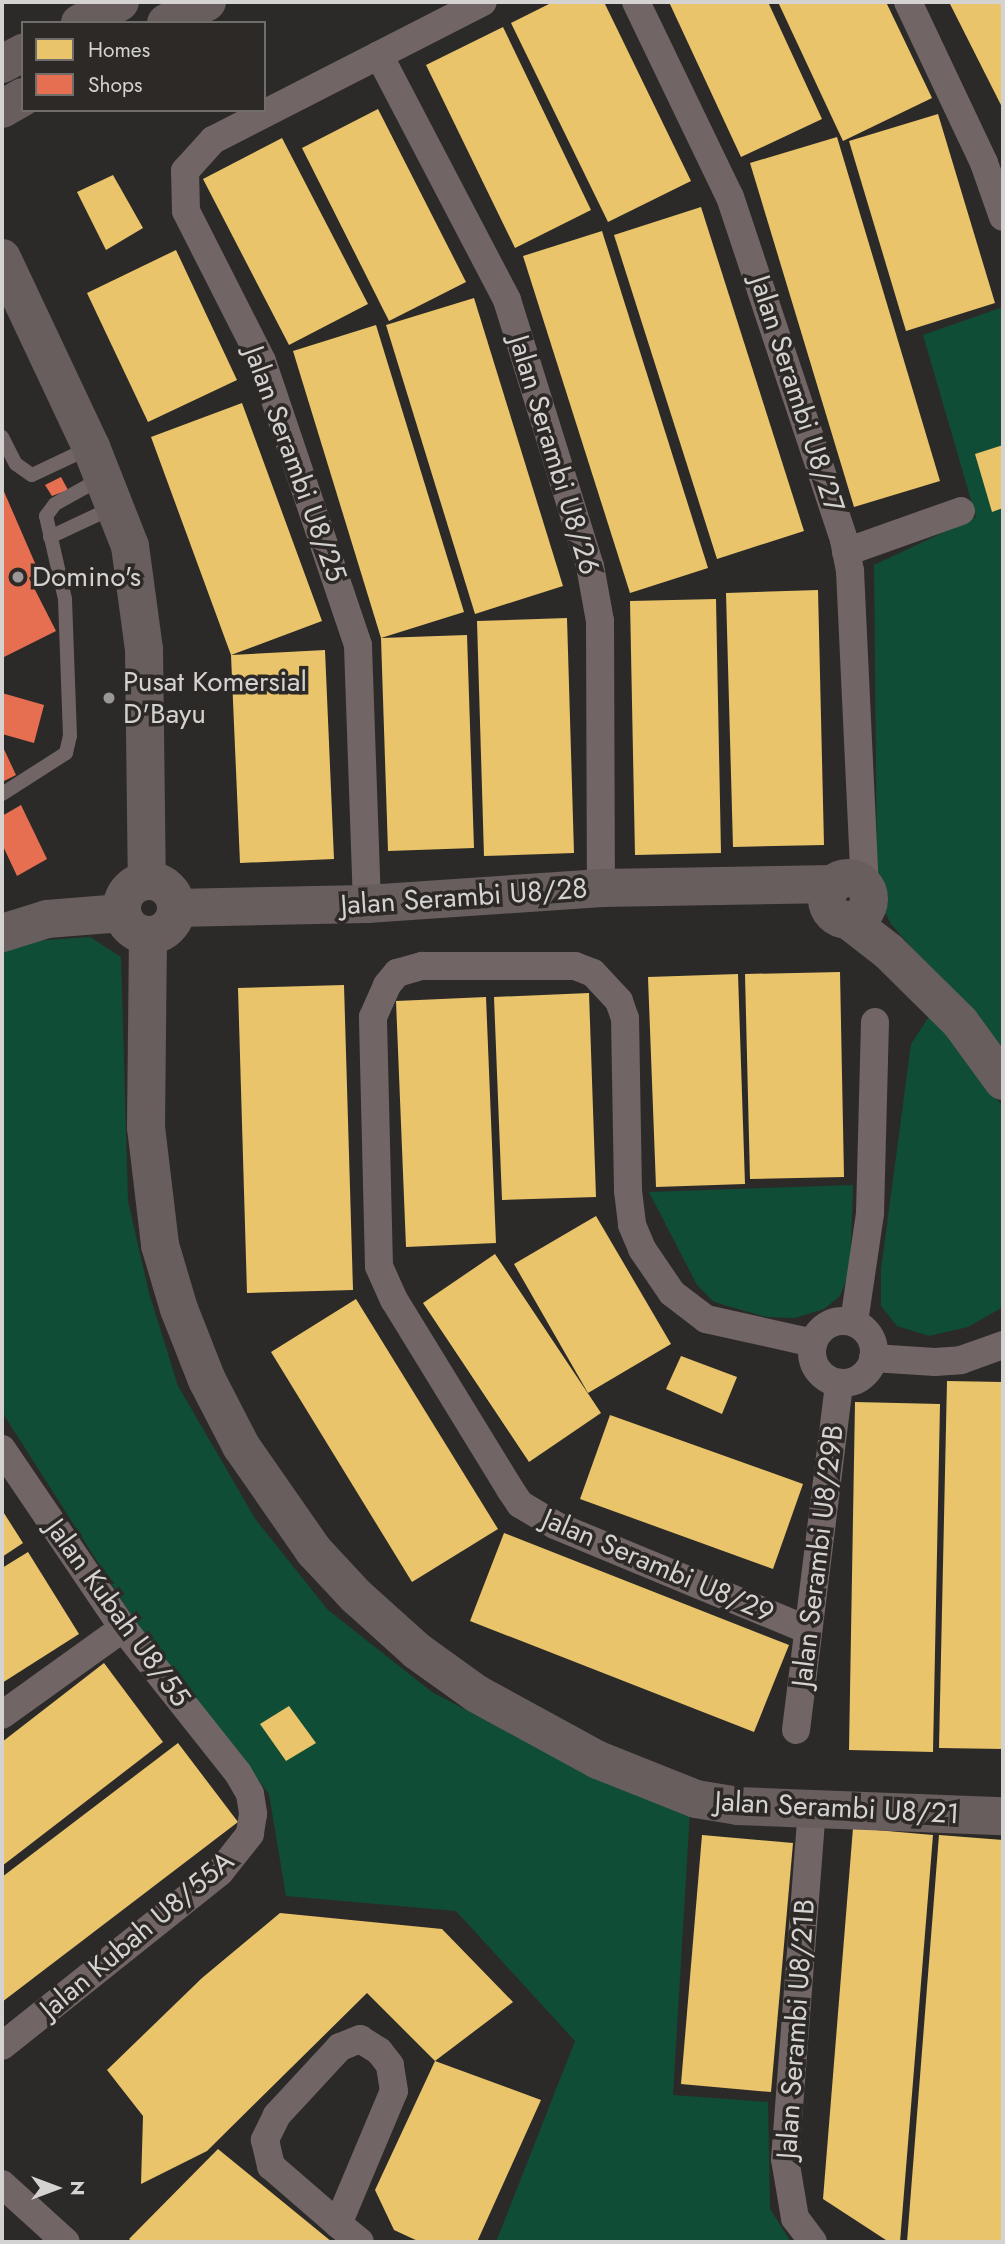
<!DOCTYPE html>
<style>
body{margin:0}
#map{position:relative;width:1005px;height:2244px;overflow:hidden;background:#2c2a28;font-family:Jost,sans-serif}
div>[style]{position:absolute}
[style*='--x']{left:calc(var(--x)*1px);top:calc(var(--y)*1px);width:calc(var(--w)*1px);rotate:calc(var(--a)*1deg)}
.green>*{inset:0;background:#0f4d36}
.homes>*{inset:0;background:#e9c46a}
.shops>*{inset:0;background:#e76f51}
.lane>*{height:14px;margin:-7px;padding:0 7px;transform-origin:7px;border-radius:7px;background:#726566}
.street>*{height:28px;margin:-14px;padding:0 14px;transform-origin:14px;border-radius:14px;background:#726566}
.street>.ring{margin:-14px;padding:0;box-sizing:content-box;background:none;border:28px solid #726566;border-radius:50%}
.secondary>*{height:38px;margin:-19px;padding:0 19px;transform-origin:19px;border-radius:19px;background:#695e5e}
.secondary>.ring{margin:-19px;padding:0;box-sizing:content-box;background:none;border:38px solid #695e5e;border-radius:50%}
.dots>*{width:19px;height:19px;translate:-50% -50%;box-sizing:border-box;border:4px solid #2d2927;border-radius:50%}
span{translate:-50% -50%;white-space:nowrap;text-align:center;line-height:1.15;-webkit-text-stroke:7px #2d2927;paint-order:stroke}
.street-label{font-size:28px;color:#d5d3d1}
.poi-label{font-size:28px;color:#d5d3d1}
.left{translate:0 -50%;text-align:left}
.frame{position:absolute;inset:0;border:4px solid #d5d3d1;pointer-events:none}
.legend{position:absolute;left:21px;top:21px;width:245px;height:91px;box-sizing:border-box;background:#2d2927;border:2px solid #706d6b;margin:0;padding:9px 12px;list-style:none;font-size:21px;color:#d5d3d1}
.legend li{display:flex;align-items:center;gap:14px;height:35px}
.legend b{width:35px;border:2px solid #706d6b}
.north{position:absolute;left:21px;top:2153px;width:70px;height:70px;-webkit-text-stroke:5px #2d2927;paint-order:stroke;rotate:90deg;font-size:19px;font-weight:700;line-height:28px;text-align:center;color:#d5d3d1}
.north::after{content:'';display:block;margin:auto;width:24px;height:32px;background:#d5d3d1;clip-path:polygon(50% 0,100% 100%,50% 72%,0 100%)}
</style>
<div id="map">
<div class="green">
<div style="clip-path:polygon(1003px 307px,1003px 1053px,891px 924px,882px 906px,877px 873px,874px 565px,976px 517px,923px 335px)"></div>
<div style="clip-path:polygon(90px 937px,121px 957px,128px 1201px,149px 1293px,178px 1386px,256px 1520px,328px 1610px,432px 1692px,553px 1756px,690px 1811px,673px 2095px,768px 2102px,770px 2209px,791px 2242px,496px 2242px,575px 2041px,456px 1911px,286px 1896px,269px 1794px,139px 1627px,2px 1412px,2px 943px)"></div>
<div style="clip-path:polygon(932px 1012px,1003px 1107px,1003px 1307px,968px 1327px,929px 1336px,897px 1326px,881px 1306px,881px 1270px,911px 1044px)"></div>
<div style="clip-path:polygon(853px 1185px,850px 1271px,840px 1296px,824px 1309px,795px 1318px,766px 1317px,714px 1302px,697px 1285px,649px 1192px)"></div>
</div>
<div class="homes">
<div style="clip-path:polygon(553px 2px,604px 2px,691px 181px,608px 222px,511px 23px)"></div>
<div style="clip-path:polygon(669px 2px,768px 2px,822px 119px,741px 157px)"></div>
<div style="clip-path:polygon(778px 2px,886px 2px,932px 98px,843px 141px)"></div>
<div style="clip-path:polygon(949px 2px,1003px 2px,1003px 109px)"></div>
<div style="clip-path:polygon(503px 27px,591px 210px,515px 248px,426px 65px)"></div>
<div style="clip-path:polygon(378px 109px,466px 282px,389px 321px,302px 148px)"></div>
<div style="clip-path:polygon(938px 114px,995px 303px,906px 331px,849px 141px)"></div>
<div style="clip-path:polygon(837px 137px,940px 481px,854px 507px,750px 163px)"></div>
<div style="clip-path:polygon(282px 138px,368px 304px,289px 345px,203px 179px)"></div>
<div style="clip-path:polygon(113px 175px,143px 228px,106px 250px,77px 192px)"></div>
<div style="clip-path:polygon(701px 207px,804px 531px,717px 559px,614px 235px)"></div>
<div style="clip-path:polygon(602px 231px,708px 568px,630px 593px,523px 256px)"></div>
<div style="clip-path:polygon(176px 250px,237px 380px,148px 422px,87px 293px)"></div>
<div style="clip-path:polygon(474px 298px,563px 586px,475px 614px,386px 325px)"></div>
<div style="clip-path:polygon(376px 325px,464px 612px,381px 638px,293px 351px)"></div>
<div style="clip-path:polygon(242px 403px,322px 621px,231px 655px,325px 650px,334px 859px,240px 863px,231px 655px,151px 437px)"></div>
<div style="clip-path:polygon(1003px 445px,1003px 508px,992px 512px,975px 454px)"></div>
<div style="clip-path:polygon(818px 590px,824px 845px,733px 847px,726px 593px)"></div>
<div style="clip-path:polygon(716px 599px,721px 853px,635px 855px,630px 601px)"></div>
<div style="clip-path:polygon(567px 618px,574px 853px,484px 856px,477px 621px)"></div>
<div style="clip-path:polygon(467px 635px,474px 848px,388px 851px,381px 638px)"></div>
<div style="clip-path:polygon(840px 972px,844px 1177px,750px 1179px,745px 974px)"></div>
<div style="clip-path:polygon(738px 974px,745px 1184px,656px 1187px,648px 977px)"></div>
<div style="clip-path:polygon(344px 985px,353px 1290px,247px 1293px,238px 988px)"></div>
<div style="clip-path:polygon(589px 993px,596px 1197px,502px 1200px,494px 997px)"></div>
<div style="clip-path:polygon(486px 997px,496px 1243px,406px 1247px,396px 1001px)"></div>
<div style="clip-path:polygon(596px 1216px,671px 1344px,588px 1393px,514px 1264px)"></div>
<div style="clip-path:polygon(495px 1254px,601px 1413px,529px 1462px,423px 1303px)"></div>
<div style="clip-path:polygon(356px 1299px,498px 1529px,412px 1582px,271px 1352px)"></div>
<div style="clip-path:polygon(681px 1356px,737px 1377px,722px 1414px,666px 1389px)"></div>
<div style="clip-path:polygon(947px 1381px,1003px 1382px,1003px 1749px,939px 1748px)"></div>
<div style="clip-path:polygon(855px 1402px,940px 1404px,933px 1752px,849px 1750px)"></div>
<div style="clip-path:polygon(610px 1415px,803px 1484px,773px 1569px,580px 1499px)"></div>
<div style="clip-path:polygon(2px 1510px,23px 1543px,2px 1557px)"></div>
<div style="clip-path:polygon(504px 1533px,789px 1645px,754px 1732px,470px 1621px)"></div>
<div style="clip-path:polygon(28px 1552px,79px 1634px,2px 1683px,2px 1568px)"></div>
<div style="clip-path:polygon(104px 1663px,163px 1742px,2px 1866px,2px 1742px)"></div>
<div style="clip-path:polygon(289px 1706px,316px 1743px,286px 1761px,260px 1724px)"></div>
<div style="clip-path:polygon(178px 1743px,238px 1822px,2px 2002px,2px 1877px)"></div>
<div style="clip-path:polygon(853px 1828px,933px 1835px,900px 2242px,889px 2242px,823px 2199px)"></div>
<div style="clip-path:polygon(702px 1835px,793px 1843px,771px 2092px,681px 2084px)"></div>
<div style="clip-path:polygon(939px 1835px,1003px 1840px,1003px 2242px,907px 2242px)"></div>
<div style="clip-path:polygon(280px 1913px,442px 1929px,513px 2002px,435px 2061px,541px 2100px,477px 2242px,420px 2242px,394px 2230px,375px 2190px,435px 2061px,367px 1993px,207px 2151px,141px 2184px,143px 2116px,107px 2070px,202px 1978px)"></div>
<div style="clip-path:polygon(218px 2149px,332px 2242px,133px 2242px,129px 2239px)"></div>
</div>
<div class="shops">
<div style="clip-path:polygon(61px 477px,68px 490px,52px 496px,45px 485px)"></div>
<div style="clip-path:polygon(2px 487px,38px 570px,29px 578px,56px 631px,2px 658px)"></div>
<div style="clip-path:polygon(2px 693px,44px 705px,34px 743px,2px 734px)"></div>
<div style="clip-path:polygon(2px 745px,16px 775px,2px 782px)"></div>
<div style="clip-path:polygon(21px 805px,47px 859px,17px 876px,2px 844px,2px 816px)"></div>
</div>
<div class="lane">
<div style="--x:2;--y:437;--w:30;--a:63"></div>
<div style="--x:16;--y:464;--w:19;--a:35"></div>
<div style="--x:32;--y:475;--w:63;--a:-25.3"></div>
<div style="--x:50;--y:537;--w:68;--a:-25.1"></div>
<div style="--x:2;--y:794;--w:76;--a:-32.6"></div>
<div style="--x:66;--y:753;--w:17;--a:-77"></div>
<div style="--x:70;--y:736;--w:137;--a:-92.1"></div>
<div style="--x:65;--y:599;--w:85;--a:-102.9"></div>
<div style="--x:46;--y:516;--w:15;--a:-53"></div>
<div style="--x:55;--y:504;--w:54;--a:-29"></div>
</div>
<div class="street">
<div style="--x:636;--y:2;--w:216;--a:64.3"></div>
<div style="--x:730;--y:197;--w:361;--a:71.6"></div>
<div style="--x:844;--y:540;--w:32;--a:79"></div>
<div style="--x:850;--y:571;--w:316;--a:87.3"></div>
<div style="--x:908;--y:2;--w:178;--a:64.7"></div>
<div style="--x:984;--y:163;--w:57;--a:70.6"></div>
<div style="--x:379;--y:55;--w:276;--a:62.4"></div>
<div style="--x:507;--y:300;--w:279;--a:72.7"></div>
<div style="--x:590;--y:566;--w:56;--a:79.7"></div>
<div style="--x:600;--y:621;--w:267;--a:89.8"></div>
<div style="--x:846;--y:552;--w:122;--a:-19.6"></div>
<div style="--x:367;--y:904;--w:259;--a:-92"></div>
<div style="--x:358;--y:645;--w:300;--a:-108.7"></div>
<div style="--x:262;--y:361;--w:168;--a:-116.9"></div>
<div style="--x:186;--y:211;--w:40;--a:-91.4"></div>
<div style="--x:185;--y:171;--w:42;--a:-47.9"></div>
<div style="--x:213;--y:140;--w:303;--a:-27.1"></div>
<div class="ring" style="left:812px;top:1321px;width:34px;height:34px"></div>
<div style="--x:854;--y:1322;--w:110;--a:-81.6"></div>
<div style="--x:870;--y:1213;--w:191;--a:-88.5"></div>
<div style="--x:873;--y:1358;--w:62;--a:3.7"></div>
<div style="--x:935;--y:1362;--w:26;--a:-4"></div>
<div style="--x:961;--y:1360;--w:45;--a:-19.7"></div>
<div style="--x:2;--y:1449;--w:216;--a:55.9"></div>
<div style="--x:123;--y:1628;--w:185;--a:51.6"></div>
<div style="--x:238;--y:1773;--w:24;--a:60"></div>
<div style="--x:250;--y:1794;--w:20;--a:81"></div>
<div style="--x:253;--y:1814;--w:20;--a:99"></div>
<div style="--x:250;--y:1834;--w:48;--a:128.3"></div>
<div style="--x:220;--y:1872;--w:279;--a:141.4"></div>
<div style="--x:808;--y:1630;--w:274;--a:-157.5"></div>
<div style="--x:555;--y:1525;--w:41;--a:-149"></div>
<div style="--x:520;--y:1504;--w:18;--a:-124"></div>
<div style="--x:510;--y:1489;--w:222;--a:-121.5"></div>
<div style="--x:394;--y:1300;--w:37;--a:-114"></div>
<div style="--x:379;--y:1266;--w:249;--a:-91.4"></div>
<div style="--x:373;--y:1017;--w:35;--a:-66"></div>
<div style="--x:387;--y:985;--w:16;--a:-50"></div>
<div style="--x:397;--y:973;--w:26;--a:-16"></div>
<div style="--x:422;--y:966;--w:153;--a:0"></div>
<div style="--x:575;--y:966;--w:19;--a:21"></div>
<div style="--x:593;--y:973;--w:38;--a:47"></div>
<div style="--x:619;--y:1001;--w:18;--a:71"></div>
<div style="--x:625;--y:1018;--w:173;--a:89"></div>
<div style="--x:628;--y:1191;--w:34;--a:83"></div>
<div style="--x:632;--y:1225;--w:26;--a:67"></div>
<div style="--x:642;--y:1249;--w:53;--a:55.7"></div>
<div style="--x:672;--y:1293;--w:43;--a:37.4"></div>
<div style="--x:706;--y:1319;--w:110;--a:12.6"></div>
<div style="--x:2;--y:1715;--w:149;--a:-35.7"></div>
<div style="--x:796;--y:1730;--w:350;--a:-82.9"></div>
<div style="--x:812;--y:1808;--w:352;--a:94.4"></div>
<div style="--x:785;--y:2159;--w:60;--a:80.4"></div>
<div style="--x:795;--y:2218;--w:30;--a:53"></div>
<div style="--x:2;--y:2184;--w:86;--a:42.2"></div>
<div style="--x:338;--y:2224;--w:144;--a:-67.2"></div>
<div style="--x:394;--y:2091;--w:26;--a:-99"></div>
<div style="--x:390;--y:2065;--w:18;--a:-128"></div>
<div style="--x:379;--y:2051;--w:22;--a:-148"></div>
<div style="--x:360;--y:2039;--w:22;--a:158"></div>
<div style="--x:340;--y:2047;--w:93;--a:132.8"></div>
<div style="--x:277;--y:2115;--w:28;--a:116"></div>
<div style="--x:265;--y:2140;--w:27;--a:77"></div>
<div style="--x:271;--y:2166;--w:89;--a:40.9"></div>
<div style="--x:338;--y:2224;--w:28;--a:39"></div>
</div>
<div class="secondary">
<div style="--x:80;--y:23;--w:45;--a:-27.7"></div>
<div style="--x:166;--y:23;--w:46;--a:-27.1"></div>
<div style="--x:2;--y:64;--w:24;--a:-28"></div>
<div style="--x:2;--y:109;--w:24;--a:-30"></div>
<div style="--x:2;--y:258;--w:209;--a:64.8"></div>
<div style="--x:91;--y:447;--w:106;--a:68.5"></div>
<div style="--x:130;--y:546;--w:104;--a:82.3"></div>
<div style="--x:144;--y:649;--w:232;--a:89.3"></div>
<div class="ring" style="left:827px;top:878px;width:4px;height:4px"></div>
<div class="ring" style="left:122px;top:881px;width:16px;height:16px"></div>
<div style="--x:176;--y:908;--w:191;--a:-1.2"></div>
<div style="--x:367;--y:904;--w:235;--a:-3.9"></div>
<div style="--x:601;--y:888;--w:233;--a:-1"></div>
<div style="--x:848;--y:920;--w:51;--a:37.8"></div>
<div style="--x:888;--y:951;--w:101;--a:44.6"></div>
<div style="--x:960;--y:1022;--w:73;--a:53.9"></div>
<div style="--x:2;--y:933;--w:47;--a:-17.3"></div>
<div style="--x:47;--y:919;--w:75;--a:-4.6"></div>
<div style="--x:148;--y:936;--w:191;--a:90.6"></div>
<div style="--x:146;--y:1127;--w:119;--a:83.2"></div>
<div style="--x:160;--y:1245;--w:67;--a:73.5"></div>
<div style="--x:179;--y:1309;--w:76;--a:68.5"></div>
<div style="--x:207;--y:1380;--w:74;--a:62.7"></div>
<div style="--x:241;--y:1446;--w:128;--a:55.2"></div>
<div style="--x:314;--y:1551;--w:62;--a:47"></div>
<div style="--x:356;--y:1596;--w:82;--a:42"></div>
<div style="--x:417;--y:1651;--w:74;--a:35.6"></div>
<div style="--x:477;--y:1694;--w:138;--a:28.6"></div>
<div style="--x:598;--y:1760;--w:105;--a:21.7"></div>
<div style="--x:696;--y:1799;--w:43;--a:9.5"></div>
<div style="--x:738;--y:1806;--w:265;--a:2.2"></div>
</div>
<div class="dots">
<div style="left:18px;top:577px;background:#9a9896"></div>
<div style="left:109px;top:698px;background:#9a9896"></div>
</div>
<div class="street-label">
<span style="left:797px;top:394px;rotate:72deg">Jalan Serambi U8/27</span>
<span style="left:554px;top:455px;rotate:73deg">Jalan Serambi U8/26</span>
<span style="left:295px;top:464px;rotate:70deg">Jalan Serambi U8/25</span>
<span style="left:464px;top:897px;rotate:-4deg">Jalan Serambi U8/28</span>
<span style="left:818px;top:1556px;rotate:-83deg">Jalan Serambi U8/29B</span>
<span style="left:658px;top:1566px;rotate:23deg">Jalan Serambi U8/29</span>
<span style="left:118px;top:1613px;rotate:54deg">Jalan Kubah U8/55</span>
<span style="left:837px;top:1808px;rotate:3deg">Jalan Serambi U8/21</span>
<span style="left:137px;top:1935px;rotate:-40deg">Jalan Kubah U8/55A</span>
<span style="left:796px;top:2029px;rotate:-86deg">Jalan Serambi U8/21B</span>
</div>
<div class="poi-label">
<span class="left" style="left:32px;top:577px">Domino's</span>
<span class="left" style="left:123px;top:698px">Pusat Komersial<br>D'Bayu</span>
</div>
<div class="frame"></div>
<ul class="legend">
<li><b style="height:19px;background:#e9c46a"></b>Homes</li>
<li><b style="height:19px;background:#e76f51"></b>Shops</li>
</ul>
<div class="north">N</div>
</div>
